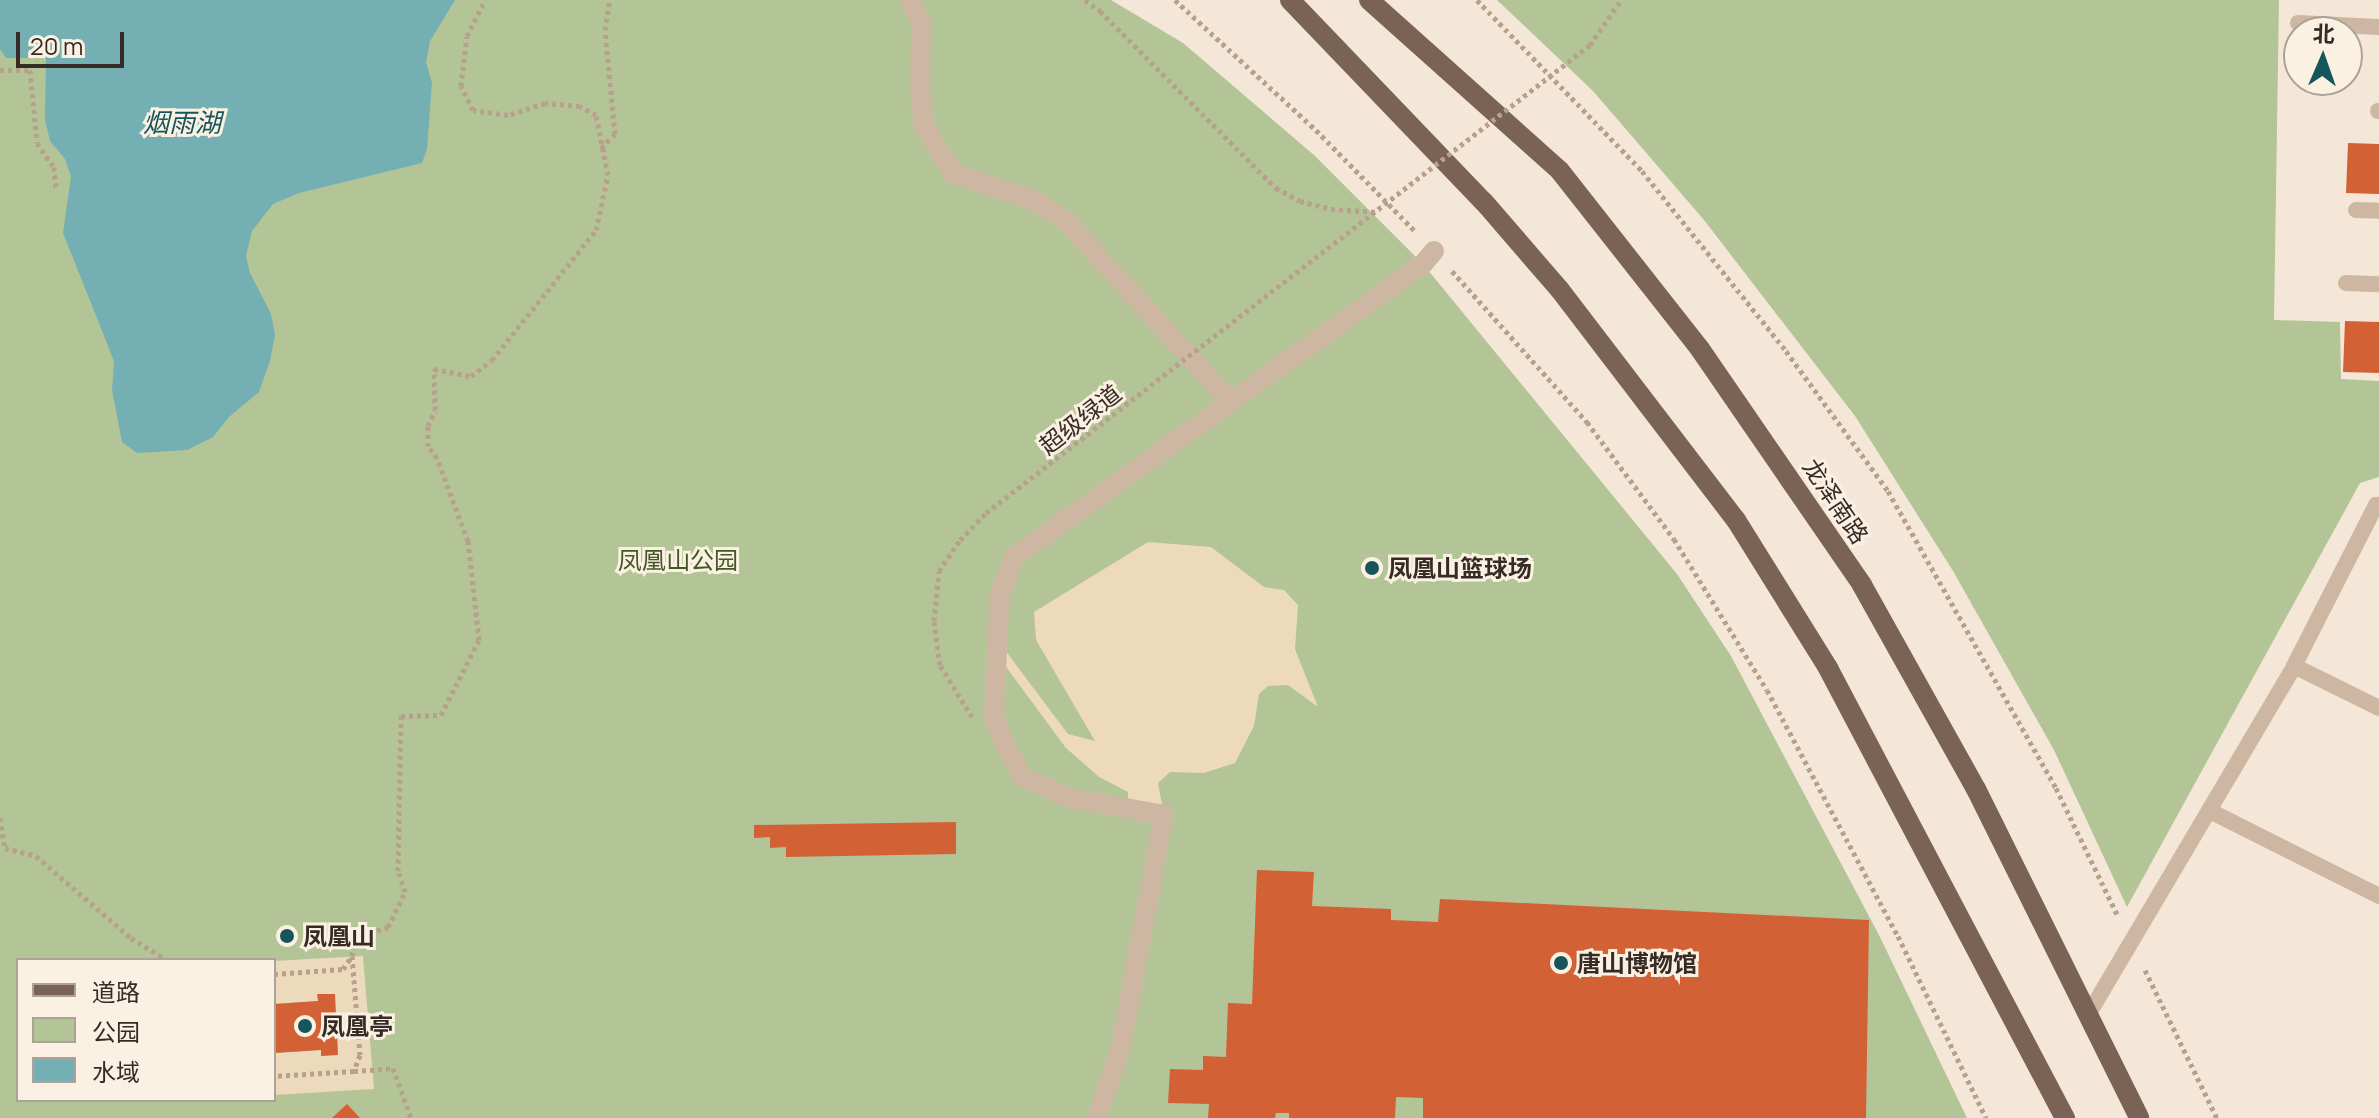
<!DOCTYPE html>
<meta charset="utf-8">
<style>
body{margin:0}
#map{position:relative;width:2379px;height:1118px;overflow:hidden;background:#f4e7d7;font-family:Manrope,"Noto Sans SC",sans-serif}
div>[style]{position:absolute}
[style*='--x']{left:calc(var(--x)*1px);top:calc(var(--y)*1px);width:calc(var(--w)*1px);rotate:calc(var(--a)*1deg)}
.green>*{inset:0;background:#b3c496}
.plaza>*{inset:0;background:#edd9bc}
.water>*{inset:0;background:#73afb3}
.building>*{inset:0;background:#d36136}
.path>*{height:5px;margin-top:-2.5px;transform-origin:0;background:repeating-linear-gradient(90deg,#b8a18c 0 4px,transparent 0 8px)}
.service>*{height:16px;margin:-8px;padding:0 8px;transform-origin:8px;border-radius:8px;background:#cdb7a2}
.pedestrian>*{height:20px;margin:-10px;padding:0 10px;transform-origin:10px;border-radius:10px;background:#cdb7a2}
.primary>*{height:20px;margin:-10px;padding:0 10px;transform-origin:10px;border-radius:10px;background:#7a6254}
.path-bridge>*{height:5px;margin-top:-2.5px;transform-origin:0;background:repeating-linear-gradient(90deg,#b8a18c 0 4px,transparent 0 8px)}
.dots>*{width:22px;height:22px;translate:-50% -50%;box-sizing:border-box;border:4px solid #fbf1e3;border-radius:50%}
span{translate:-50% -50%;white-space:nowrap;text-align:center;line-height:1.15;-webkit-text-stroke:6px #fbf1e3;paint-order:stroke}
.street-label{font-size:24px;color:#362b25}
.park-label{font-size:24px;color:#445726}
.poi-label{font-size:24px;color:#362b25;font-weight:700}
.left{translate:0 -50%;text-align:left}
.water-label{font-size:26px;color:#17555c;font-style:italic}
.legend{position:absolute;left:16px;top:958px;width:260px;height:144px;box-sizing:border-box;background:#fbf1e3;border:2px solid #aca297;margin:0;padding:10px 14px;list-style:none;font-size:24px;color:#362b25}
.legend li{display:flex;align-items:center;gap:16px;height:40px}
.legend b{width:40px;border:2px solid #aca297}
.north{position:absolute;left:2283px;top:16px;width:80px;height:80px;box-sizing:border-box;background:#fbf1e3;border:2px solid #aca297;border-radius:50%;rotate:2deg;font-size:22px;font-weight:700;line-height:32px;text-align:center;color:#362b25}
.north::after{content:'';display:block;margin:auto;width:28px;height:36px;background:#17555c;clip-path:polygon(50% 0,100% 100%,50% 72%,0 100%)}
.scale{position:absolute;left:16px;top:32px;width:108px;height:36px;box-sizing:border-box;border:4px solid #362b25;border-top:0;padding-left:10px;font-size:24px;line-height:28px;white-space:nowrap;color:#362b25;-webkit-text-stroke:6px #fbf1e3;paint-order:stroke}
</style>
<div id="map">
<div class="green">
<div style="clip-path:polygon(evenodd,0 0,1111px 0,1183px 43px,1314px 155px,1423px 264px,1677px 574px,1731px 656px,1880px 937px,1967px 1118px,0 1118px,0 0,18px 960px,274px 960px,274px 1100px,18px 1100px,18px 960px)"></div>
<div style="clip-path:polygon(1497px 0,2279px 0,2274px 320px,2340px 322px,2341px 379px,2379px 381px,2379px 477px,2360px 483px,2127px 907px,2054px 750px,1953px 571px,1855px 416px,1704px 220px,1593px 91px)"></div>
</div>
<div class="plaza">
<div style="clip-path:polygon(1148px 542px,1211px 547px,1264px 587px,1284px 590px,1298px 605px,1295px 649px,1318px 707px,1288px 685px,1268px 686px,1259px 694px,1254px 726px,1235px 763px,1204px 773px,1170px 772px,1158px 783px,1164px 815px,1128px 808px,1128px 792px,1099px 777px,1066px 748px,995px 652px,996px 638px,1068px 734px,1095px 741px,1036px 640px,1034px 612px)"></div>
<div style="clip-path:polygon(363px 956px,374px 1089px,274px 1095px,274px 1053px,321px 1050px,322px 1056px,338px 1054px,334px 994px,318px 994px,318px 1001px,274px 1004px,274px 961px)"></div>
</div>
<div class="water">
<div style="clip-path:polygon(0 0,455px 0,430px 41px,426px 62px,432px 83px,427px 149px,422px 163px,299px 193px,273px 204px,252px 231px,246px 256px,250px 273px,271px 314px,275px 335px,270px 361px,259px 392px,229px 417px,213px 437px,187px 450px,137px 453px,122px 442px,112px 390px,114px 361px,63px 233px,71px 176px,65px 159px,50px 141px,45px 119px,46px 58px,6px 58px,0 49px)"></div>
</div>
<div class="building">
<div style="clip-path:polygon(2348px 143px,2379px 144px,2379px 194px,2346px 193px)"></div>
<div style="clip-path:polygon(2345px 321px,2379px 322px,2379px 373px,2343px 372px)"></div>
<div style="clip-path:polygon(956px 822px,956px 854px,786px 857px,786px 847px,770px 848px,770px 837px,754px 838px,754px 825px)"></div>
<div style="clip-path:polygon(1257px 870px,1314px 872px,1312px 906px,1391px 909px,1391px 920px,1438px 922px,1440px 899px,1869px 920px,1866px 1118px,1423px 1118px,1423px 1098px,1396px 1097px,1395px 1118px,1289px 1118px,1289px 1113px,1276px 1113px,1275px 1118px,1208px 1118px,1209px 1104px,1168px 1103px,1170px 1069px,1203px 1070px,1203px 1056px,1226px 1057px,1228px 1003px,1252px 1004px)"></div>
<div style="clip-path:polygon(317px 994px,335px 994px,338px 1055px,321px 1056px,321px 1050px,274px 1053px,274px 1004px,318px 1001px)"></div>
<div style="clip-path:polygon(347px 1104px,360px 1118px,332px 1118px)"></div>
</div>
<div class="path">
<div style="--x:1085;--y:0;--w:19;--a:36"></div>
<div style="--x:1100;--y:11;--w:250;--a:45.2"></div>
<div style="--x:1276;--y:188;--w:27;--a:28"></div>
<div style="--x:1300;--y:201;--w:32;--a:14"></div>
<div style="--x:1331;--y:209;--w:47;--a:3.7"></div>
<div style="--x:1175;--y:0;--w:192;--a:42.7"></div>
<div style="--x:1316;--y:130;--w:141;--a:45.6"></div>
<div style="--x:1477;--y:0;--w:238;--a:46"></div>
<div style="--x:1642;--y:171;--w:231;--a:51.3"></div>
<div style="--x:1786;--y:351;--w:173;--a:53.9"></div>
<div style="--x:1888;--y:491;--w:341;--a:60.5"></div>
<div style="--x:2056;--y:788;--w:140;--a:64.2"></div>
<div style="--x:0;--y:70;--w:30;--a:0"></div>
<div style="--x:30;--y:70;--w:73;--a:84.5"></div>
<div style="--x:37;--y:143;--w:29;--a:55"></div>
<div style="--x:54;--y:167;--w:21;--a:85"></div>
<div style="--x:601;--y:148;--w:20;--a:-45"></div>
<div style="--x:615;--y:134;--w:104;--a:-95.5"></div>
<div style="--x:605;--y:30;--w:30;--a:-81"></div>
<div style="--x:1452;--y:271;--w:203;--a:48.2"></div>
<div style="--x:1587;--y:422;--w:146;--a:53.4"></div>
<div style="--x:1674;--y:539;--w:177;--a:58.4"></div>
<div style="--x:1767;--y:690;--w:279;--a:62"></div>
<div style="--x:1898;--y:936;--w:202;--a:64.2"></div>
<div style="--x:0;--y:818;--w:30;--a:81"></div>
<div style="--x:5;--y:848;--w:32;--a:14"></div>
<div style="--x:36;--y:856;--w:125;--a:40.8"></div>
<div style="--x:131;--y:938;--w:42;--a:31.4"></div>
<div style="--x:352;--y:956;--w:18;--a:-84"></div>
<div style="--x:354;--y:938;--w:36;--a:-18"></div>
<div style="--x:388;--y:927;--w:39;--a:-64"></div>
<div style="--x:405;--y:892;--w:22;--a:-108"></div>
<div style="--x:398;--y:871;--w:155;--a:-88.9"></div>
<div style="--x:401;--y:716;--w:40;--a:-1.4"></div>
<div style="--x:441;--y:715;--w:84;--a:-63.1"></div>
<div style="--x:479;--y:640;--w:100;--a:-96.3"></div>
<div style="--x:468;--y:541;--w:89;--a:-110.5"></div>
<div style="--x:437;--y:458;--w:15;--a:-127"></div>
<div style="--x:428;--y:446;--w:20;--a:-90"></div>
<div style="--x:428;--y:426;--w:17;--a:-66"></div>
<div style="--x:435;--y:410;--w:41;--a:-91.4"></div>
<div style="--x:434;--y:369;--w:38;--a:11"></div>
<div style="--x:471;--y:376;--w:26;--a:-37"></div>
<div style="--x:492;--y:360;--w:166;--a:-51.3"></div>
<div style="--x:596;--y:230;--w:56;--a:-77.7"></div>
<div style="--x:608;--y:175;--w:61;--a:-101.3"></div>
<div style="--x:596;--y:115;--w:18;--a:-151"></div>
<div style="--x:580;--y:106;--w:35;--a:-175"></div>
<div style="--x:545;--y:103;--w:39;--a:162"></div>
<div style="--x:508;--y:115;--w:35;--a:-172"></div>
<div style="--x:473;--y:110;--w:27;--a:-117"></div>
<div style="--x:461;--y:86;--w:50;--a:-83.2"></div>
<div style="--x:467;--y:36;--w:40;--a:-63.4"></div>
<div style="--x:2145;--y:970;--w:165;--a:64.1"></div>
<div style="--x:274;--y:974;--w:69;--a:-4.1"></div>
<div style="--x:343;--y:969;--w:16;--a:-55"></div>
<div style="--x:352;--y:956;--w:99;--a:85.4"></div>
<div style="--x:360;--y:1055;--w:17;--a:111"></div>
<div style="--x:354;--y:1071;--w:80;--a:176.4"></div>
<div style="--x:354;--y:1071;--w:39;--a:-4"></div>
<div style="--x:393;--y:1068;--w:53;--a:70.2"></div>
</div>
<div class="service">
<div style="--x:2298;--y:23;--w:81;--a:2.8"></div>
<div style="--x:2378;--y:111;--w:1;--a:0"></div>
<div style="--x:2356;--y:210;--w:23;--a:2"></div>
<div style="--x:2346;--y:283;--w:33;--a:2"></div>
<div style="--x:2294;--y:666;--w:95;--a:26.3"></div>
<div style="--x:2210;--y:811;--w:189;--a:26.7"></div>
<div style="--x:2088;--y:1015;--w:405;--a:-59.4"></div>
<div style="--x:2294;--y:666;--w:181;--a:-63"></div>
<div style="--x:2376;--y:505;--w:3;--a:18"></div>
</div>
<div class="pedestrian">
<div style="--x:910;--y:0;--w:25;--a:63"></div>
<div style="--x:921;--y:22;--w:72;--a:90.8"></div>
<div style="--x:920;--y:94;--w:32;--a:83"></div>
<div style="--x:924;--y:126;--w:57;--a:58"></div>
<div style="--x:954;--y:174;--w:85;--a:18.4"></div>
<div style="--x:1035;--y:201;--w:37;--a:33"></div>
<div style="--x:1066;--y:221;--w:244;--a:47.7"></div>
<div style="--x:1097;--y:1118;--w:78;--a:-72"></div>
<div style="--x:1121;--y:1044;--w:233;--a:-79.4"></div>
<div style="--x:1164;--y:815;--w:96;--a:-169.7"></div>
<div style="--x:1070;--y:798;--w:52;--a:-156.4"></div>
<div style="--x:1022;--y:777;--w:48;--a:-117.1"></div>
<div style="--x:1000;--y:734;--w:24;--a:-105"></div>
<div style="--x:994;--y:711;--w:117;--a:-87.1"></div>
<div style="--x:1000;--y:594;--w:40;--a:-69"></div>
<div style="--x:1014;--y:557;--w:503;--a:-35.62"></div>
<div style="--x:1423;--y:264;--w:17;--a:-50"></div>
</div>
<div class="primary">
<div style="--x:1290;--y:0;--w:280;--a:46.2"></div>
<div style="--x:1484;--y:202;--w:116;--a:49.2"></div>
<div style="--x:1560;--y:290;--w:290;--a:52.6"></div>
<div style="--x:1736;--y:520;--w:174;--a:58.1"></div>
<div style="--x:1828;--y:668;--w:509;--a:62.23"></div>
<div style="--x:1369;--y:0;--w:256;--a:41.8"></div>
<div style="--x:1560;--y:171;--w:226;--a:51.8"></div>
<div style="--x:1700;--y:349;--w:286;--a:55.5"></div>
<div style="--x:1862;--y:585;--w:234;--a:60.8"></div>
<div style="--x:1976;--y:789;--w:367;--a:63.6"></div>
</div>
<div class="path-bridge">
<div style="--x:972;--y:717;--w:61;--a:-121.6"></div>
<div style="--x:940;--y:665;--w:44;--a:-97.8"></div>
<div style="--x:934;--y:621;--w:50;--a:-84.3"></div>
<div style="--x:939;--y:571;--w:37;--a:-56"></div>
<div style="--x:960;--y:540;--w:37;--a:-46"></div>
<div style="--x:986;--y:513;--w:764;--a:-37.77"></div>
<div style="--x:1590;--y:45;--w:55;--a:-55.4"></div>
</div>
<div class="dots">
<div style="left:1372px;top:568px;background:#17555c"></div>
<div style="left:287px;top:936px;background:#17555c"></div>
<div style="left:1561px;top:963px;background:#17555c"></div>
<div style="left:305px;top:1026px;background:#17555c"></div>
</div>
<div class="street-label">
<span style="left:1080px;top:419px;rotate:-38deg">超级绿道</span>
<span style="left:1836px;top:501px;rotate:56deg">龙泽南路</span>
</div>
<div class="park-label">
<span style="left:678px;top:560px">凤凰山公园</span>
</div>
<div class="poi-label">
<span class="left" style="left:1388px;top:568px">凤凰山篮球场</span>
<span class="left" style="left:303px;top:936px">凤凰山</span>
<span class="left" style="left:1577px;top:963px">唐山博物馆</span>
<span class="left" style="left:321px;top:1026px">凤凰亭</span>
</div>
<div class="water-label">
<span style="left:182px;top:123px">烟雨湖</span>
</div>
<ul class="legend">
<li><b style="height:10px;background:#7a6254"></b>道路</li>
<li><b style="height:22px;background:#b3c496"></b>公园</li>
<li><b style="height:22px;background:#73afb3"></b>水域</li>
</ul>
<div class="north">北</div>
<div class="scale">20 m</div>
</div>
